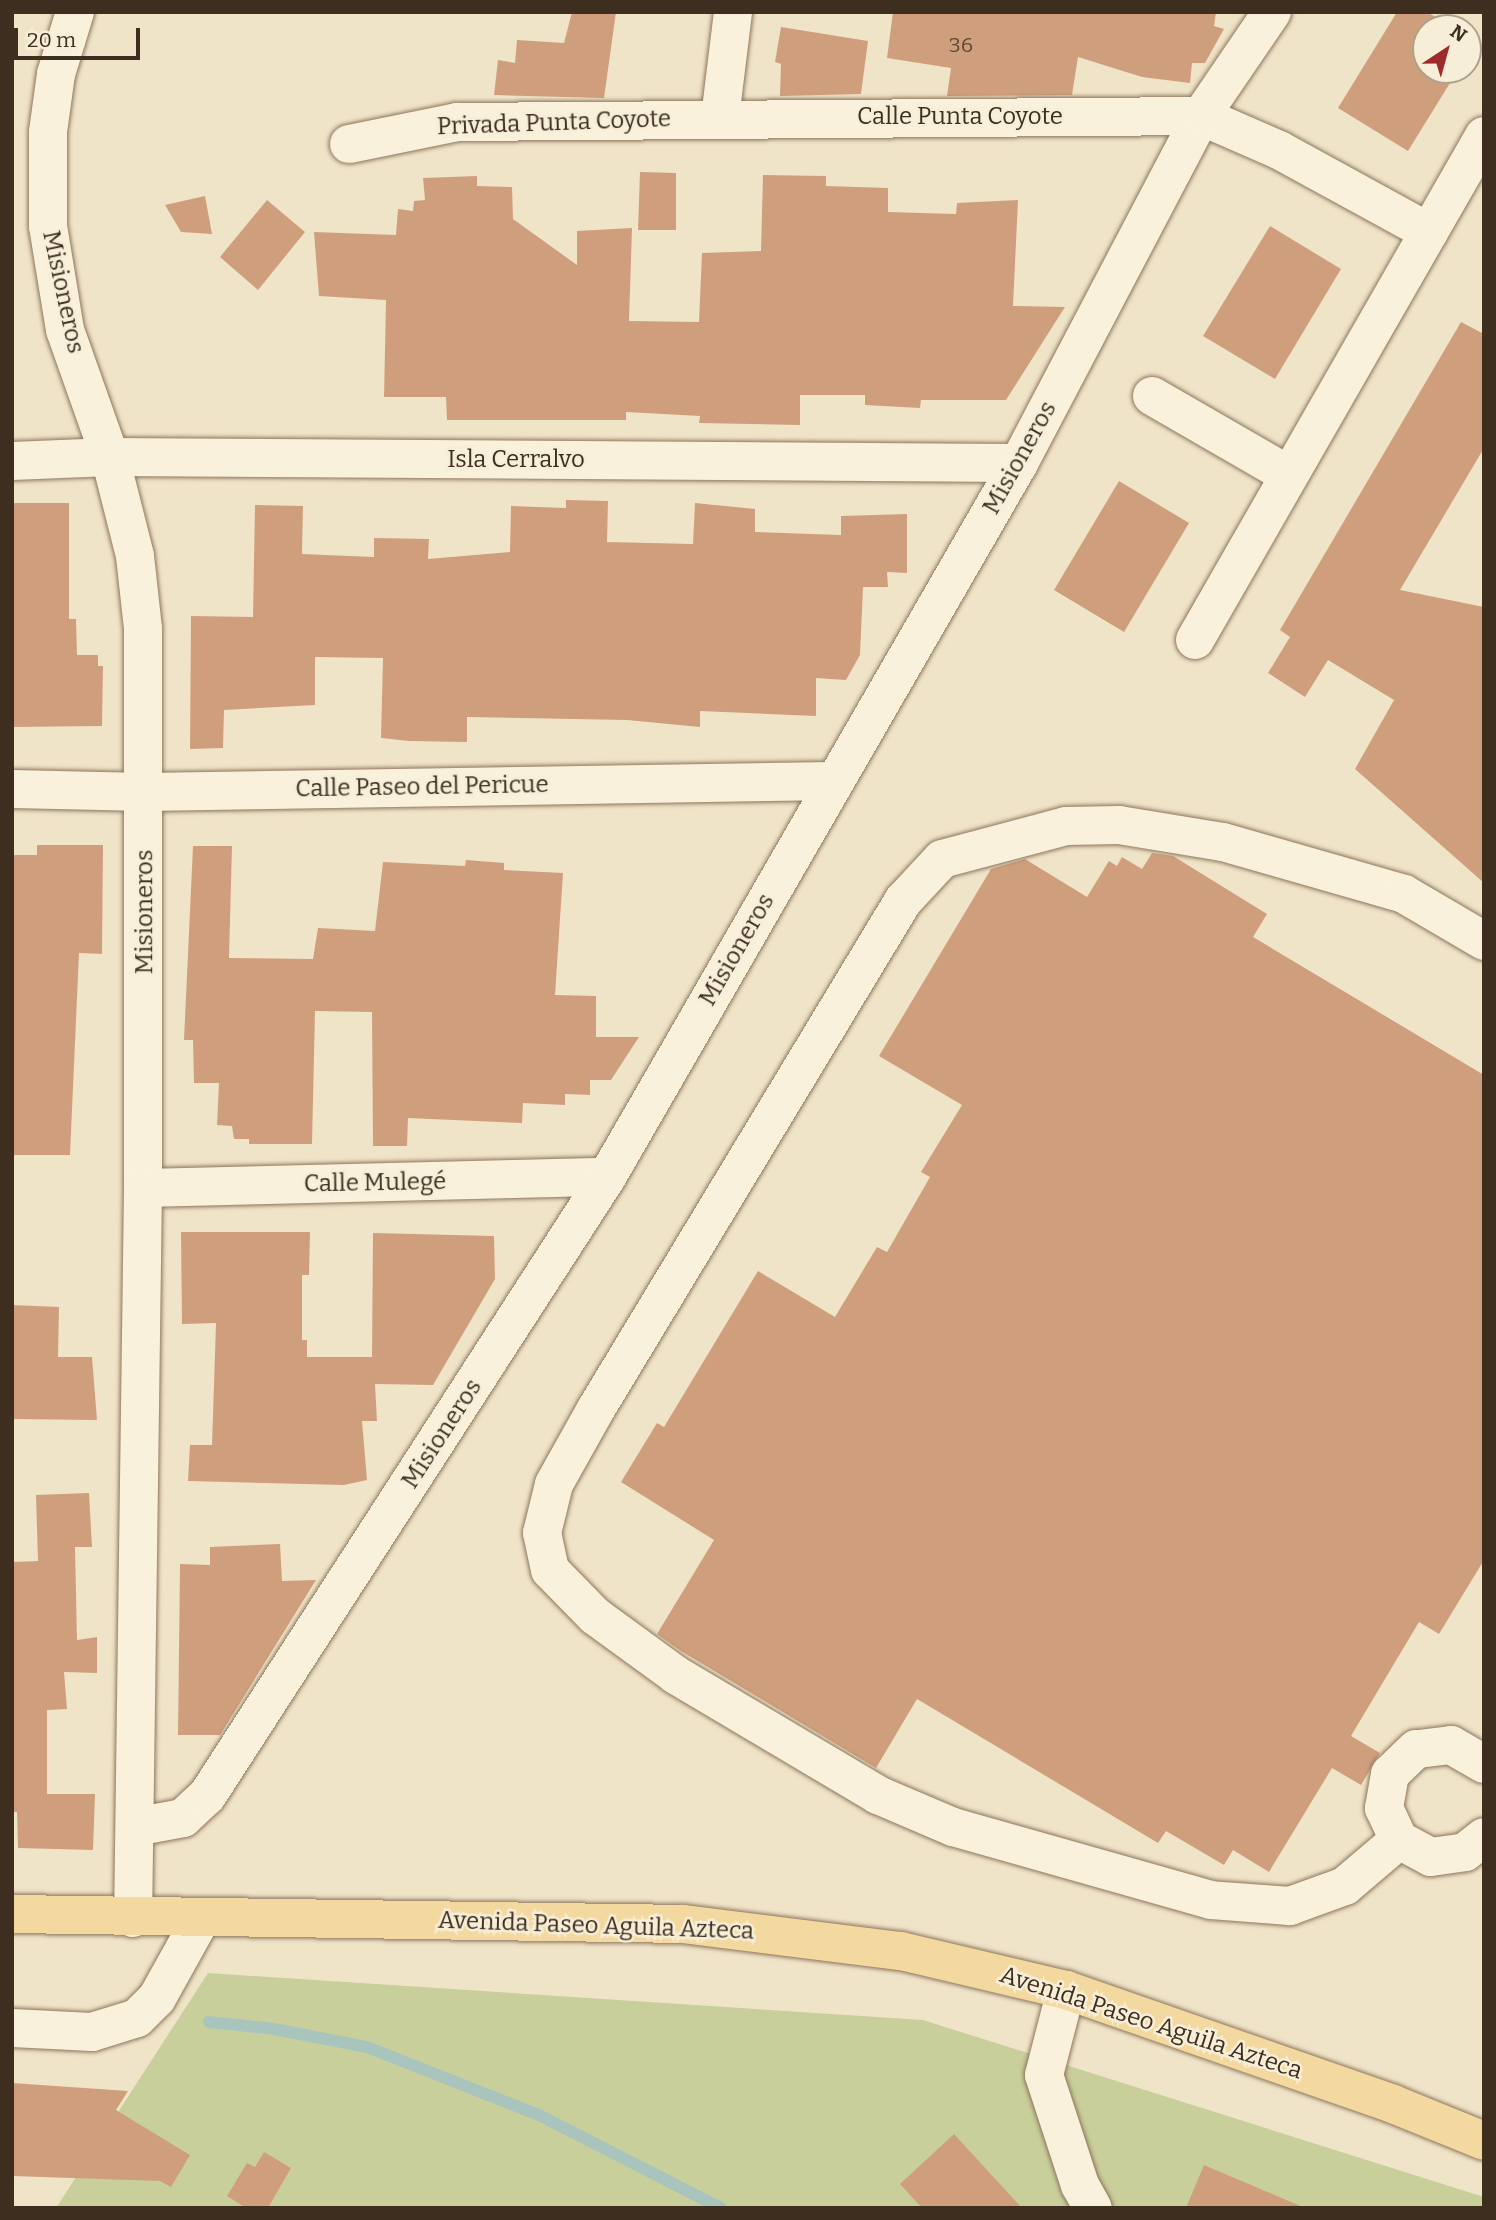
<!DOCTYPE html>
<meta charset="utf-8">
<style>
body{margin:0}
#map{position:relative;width:1496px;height:2220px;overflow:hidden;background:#f0e4c8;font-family:Bitter,serif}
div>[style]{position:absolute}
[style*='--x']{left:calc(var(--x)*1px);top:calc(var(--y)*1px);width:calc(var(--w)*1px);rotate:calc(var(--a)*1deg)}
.green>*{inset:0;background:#c9cf9b}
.stream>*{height:12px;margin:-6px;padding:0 6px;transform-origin:6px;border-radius:6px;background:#a9c4bc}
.building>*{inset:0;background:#cf9f7d}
.roads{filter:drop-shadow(0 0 2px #8d765c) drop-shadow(0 0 2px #8d765c)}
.minor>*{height:38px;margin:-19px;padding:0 19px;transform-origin:19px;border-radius:19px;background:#faf1dc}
.major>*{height:38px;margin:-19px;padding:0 19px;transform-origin:19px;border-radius:19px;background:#f3d9a0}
span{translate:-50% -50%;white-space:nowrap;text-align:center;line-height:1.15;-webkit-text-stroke:5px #f7eed8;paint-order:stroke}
.number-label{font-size:21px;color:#624a37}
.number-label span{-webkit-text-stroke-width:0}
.street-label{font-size:24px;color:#3d2e20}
.frame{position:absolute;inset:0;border:14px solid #3d2e20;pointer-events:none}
.north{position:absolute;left:1412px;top:14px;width:70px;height:70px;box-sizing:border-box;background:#f7eed8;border:2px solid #ada18e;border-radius:50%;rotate:36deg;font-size:19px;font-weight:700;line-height:28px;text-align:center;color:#3d2e20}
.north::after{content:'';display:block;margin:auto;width:24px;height:32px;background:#9e2a2b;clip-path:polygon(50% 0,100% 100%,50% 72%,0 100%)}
.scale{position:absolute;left:14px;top:28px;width:126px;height:32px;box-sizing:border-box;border:4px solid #3d2e20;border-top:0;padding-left:9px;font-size:21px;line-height:24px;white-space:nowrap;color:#3d2e20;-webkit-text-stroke:5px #f7eed8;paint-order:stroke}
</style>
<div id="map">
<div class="green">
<div style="clip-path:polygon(208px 1973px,923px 2020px,1484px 2197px,1484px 2208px,56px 2208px)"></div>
</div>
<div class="stream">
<div style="--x:209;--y:2022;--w:65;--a:6.1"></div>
<div style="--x:274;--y:2029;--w:95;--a:11"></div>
<div style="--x:367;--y:2047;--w:185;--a:21.6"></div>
<div style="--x:539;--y:2115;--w:204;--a:27.1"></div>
</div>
<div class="building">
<div style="clip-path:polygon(572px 12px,616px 12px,604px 98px,494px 95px,498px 60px,515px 63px,517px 40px,564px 43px)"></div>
<div style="clip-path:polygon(893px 12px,1216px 12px,1214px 26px,1224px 29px,1205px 63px,1192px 63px,1190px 83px,1142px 77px,1078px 57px,1072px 95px,947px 96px,951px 68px,887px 58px)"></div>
<div style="clip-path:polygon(1397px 12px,1427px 12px,1454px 28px,1426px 28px,1426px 70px,1458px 70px,1408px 151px,1338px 108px)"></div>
<div style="clip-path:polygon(781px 27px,868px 41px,861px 94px,780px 96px,781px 64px,775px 62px)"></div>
<div style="clip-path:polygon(640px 172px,676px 173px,676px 230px,638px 230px)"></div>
<div style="clip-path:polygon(763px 175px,826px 176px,826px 186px,888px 188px,888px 212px,956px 214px,957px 203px,1018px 200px,1013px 306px,1065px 307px,1006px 400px,921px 400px,920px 408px,865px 405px,865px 395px,800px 395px,800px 425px,699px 423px,700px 416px,626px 412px,626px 420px,447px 420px,446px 397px,384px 397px,386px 300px,319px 296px,314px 232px,396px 235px,398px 209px,413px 211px,414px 201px,425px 200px,423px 178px,477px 176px,477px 186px,512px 187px,513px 219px,577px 265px,577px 231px,632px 228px,629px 321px,699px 322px,702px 253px,761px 251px)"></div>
<div style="clip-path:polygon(205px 196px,212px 234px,181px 232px,165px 205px)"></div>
<div style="clip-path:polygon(267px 200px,305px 232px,258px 290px,220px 257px)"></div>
<div style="clip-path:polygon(1270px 226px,1341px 269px,1275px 379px,1203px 336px)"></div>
<div style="clip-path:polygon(1461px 322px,1484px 334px,1484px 448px,1400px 590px,1484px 607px,1484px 883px,1355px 769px,1394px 700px,1328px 660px,1305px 697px,1268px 673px,1290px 637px,1280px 630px)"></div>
<div style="clip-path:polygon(1119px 481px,1189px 523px,1124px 632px,1054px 590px)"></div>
<div style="clip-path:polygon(566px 500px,608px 501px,607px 542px,693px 544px,695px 503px,755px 509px,755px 532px,841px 535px,841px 516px,907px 514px,907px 573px,887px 572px,888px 587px,863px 587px,860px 655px,846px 680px,816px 678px,816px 716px,700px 711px,700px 727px,627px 720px,467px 717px,467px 742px,409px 741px,381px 738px,383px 658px,315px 657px,315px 705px,224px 710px,223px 748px,190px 749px,191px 616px,253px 617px,255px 505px,303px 506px,302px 554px,374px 557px,374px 538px,429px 539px,428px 559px,510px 552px,511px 506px,566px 508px)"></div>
<div style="clip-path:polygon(12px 503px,69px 503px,69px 619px,76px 619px,77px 655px,98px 655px,98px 666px,103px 666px,102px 726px,12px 727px)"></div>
<div style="clip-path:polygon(37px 845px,103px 845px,102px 954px,79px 953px,70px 1155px,12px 1155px,12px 855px,37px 855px)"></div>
<div style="clip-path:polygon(193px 846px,232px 846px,229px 958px,313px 959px,318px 928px,375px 931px,383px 862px,465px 866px,466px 860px,504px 863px,504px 870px,563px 873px,555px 995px,596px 996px,596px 1037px,639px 1037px,611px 1080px,590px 1080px,590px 1095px,565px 1094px,565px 1105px,523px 1103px,522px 1123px,408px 1118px,407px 1146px,373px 1146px,372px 1012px,315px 1011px,312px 1144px,249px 1144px,249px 1139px,234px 1139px,232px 1126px,217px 1125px,219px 1083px,194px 1083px,193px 1040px,184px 1040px)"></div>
<div style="clip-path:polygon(1152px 853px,1173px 856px,1267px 914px,1253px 937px,1484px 1075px,1484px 1560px,1439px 1634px,1419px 1622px,1351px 1736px,1380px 1753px,1361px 1785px,1332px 1768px,1269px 1872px,1233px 1850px,1224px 1865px,1166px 1831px,1158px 1843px,917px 1699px,876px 1768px,681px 1651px,657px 1634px,714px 1540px,621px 1482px,657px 1423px,664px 1427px,758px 1271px,835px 1317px,877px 1247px,887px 1252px,930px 1177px,921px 1172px,962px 1105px,879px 1056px,991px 869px,1025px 859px,1087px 897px,1109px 861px,1117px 866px,1122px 857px,1142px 869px)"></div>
<div style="clip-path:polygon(181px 1232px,310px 1232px,309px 1275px,302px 1275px,302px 1340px,307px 1340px,307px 1357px,372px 1357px,373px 1233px,494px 1236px,495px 1279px,433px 1385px,375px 1384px,377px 1421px,362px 1421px,367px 1480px,344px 1485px,188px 1481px,190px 1445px,212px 1445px,216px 1323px,182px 1324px)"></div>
<div style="clip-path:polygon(12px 1305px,59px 1307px,58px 1357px,92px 1357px,97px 1420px,12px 1419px)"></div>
<div style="clip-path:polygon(89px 1493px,92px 1547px,75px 1547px,77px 1640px,97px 1637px,97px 1673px,64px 1672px,67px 1709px,47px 1710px,47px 1794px,95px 1794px,93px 1850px,18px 1848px,17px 1812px,12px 1812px,12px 1562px,38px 1561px,36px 1495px)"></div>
<div style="clip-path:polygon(280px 1544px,282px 1581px,316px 1580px,220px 1735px,178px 1735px,180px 1564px,210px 1565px,210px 1547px)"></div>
<div style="clip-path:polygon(12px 2083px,128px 2091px,116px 2110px,190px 2155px,171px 2187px,160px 2181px,12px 2176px)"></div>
<div style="clip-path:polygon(954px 2134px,1022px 2208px,922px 2208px,900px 2184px)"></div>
<div style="clip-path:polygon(264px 2152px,291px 2168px,268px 2208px,246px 2208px,227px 2196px,247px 2163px,255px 2167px)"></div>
<div style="clip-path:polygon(1204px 2165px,1305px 2208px,1186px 2208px)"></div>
</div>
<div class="roads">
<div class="minor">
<div style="--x:75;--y:12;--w:65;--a:107"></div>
<div style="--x:56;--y:74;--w:59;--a:97.9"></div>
<div style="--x:48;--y:132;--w:94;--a:90"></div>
<div style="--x:48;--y:226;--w:105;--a:80.7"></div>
<div style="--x:65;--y:330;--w:135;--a:70.5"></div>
<div style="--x:110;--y:457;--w:102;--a:75.8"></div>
<div style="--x:135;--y:556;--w:73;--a:83.7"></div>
<div style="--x:143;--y:629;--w:559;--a:90"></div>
<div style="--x:143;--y:1188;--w:730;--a:90.78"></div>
<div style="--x:720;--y:118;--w:107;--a:-83"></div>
<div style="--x:349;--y:144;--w:110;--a:-11.5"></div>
<div style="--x:457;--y:122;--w:744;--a:-0.46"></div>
<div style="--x:1201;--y:116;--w:85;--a:23.6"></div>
<div style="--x:1279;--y:150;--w:171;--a:28.7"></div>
<div style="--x:1152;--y:396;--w:158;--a:30"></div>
<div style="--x:12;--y:461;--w:98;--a:-2.3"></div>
<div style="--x:110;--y:457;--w:909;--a:0.38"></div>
<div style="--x:1195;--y:640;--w:581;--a:-60.17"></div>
<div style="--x:12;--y:789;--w:133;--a:1.3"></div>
<div style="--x:145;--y:792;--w:687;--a:-0.92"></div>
<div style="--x:143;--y:1188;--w:464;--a:-1.4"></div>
<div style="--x:1484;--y:1764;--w:38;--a:-150"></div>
<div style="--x:1451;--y:1745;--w:35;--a:173"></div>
<div style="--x:1416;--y:1749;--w:36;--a:136"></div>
<div style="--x:1390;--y:1774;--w:35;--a:100"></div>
<div style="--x:1384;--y:1808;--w:35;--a:65"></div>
<div style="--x:1399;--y:1840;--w:36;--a:28"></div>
<div style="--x:1431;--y:1857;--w:34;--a:-8"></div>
<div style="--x:1465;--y:1852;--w:24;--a:-38"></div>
<div style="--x:135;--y:1827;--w:49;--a:-10.6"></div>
<div style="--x:183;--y:1818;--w:33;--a:-43"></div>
<div style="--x:207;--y:1796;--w:737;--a:-57.13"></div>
<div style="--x:607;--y:1177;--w:824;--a:-60.01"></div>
<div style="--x:1019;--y:463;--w:392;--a:-62.3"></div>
<div style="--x:1201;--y:116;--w:126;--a:-55.7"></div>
<div style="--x:1399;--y:1840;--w:71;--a:139.6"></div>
<div style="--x:1345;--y:1886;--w:59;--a:160"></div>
<div style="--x:1290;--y:1906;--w:79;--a:-175.7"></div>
<div style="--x:1211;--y:1900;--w:268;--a:-164.2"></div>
<div style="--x:953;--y:1827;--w:82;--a:-156.9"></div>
<div style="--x:878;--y:1795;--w:235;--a:-149.3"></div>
<div style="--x:676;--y:1675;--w:100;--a:-143.9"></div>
<div style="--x:595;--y:1616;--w:64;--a:-134.4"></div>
<div style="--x:550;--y:1570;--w:38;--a:-102"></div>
<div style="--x:542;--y:1533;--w:50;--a:-76.2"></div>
<div style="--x:554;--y:1484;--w:86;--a:-60.8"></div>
<div style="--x:596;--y:1409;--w:594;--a:-58.85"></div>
<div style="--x:903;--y:901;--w:57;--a:-47.1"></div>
<div style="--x:942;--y:859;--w:128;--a:-14.9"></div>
<div style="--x:1066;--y:826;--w:53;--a:-1.1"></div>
<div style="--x:1119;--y:825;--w:105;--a:9.3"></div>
<div style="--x:1223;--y:842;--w:188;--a:16"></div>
<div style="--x:1404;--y:894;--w:93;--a:30.4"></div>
<div style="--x:1066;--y:1990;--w:88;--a:104.5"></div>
<div style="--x:1044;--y:2075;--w:116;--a:71.9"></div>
<div style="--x:1080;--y:2185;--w:26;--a:61"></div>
<div style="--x:12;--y:2028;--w:80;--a:2.9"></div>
<div style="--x:92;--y:2032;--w:47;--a:-17.3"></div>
<div style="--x:137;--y:2018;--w:28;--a:-45"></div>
<div style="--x:157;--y:1998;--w:90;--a:-60.9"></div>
</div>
<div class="major">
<div style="--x:12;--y:1914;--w:671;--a:0.85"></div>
<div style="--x:683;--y:1924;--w:220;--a:7.1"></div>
<div style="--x:901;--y:1951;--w:170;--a:13.3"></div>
<div style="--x:1066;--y:1990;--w:346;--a:19.2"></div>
<div style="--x:1393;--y:2104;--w:98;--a:22.1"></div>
</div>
</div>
<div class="number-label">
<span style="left:961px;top:45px">36</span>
</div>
<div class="street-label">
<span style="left:960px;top:117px">Calle Punta Coyote</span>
<span style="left:554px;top:123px;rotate:-2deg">Privada Punta Coyote</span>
<span style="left:63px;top:292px;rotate:78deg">Misioneros</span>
<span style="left:1020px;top:458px;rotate:-61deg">Misioneros</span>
<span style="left:516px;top:460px">Isla Cerralvo</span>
<span style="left:422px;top:787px;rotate:-1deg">Calle Paseo del Pericue</span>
<span style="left:145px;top:912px;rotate:-90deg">Misioneros</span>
<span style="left:737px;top:950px;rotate:-60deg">Misioneros</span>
<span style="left:375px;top:1183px;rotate:-1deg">Calle Mulegé</span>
<span style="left:442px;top:1434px;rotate:-57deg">Misioneros</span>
<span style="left:596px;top:1926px;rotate:2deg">Avenida Paseo Aguila Azteca</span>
<span style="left:1151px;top:2023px;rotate:18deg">Avenida Paseo Aguila Azteca</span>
</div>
<div class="frame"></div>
<div class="north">N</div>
<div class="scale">20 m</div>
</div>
